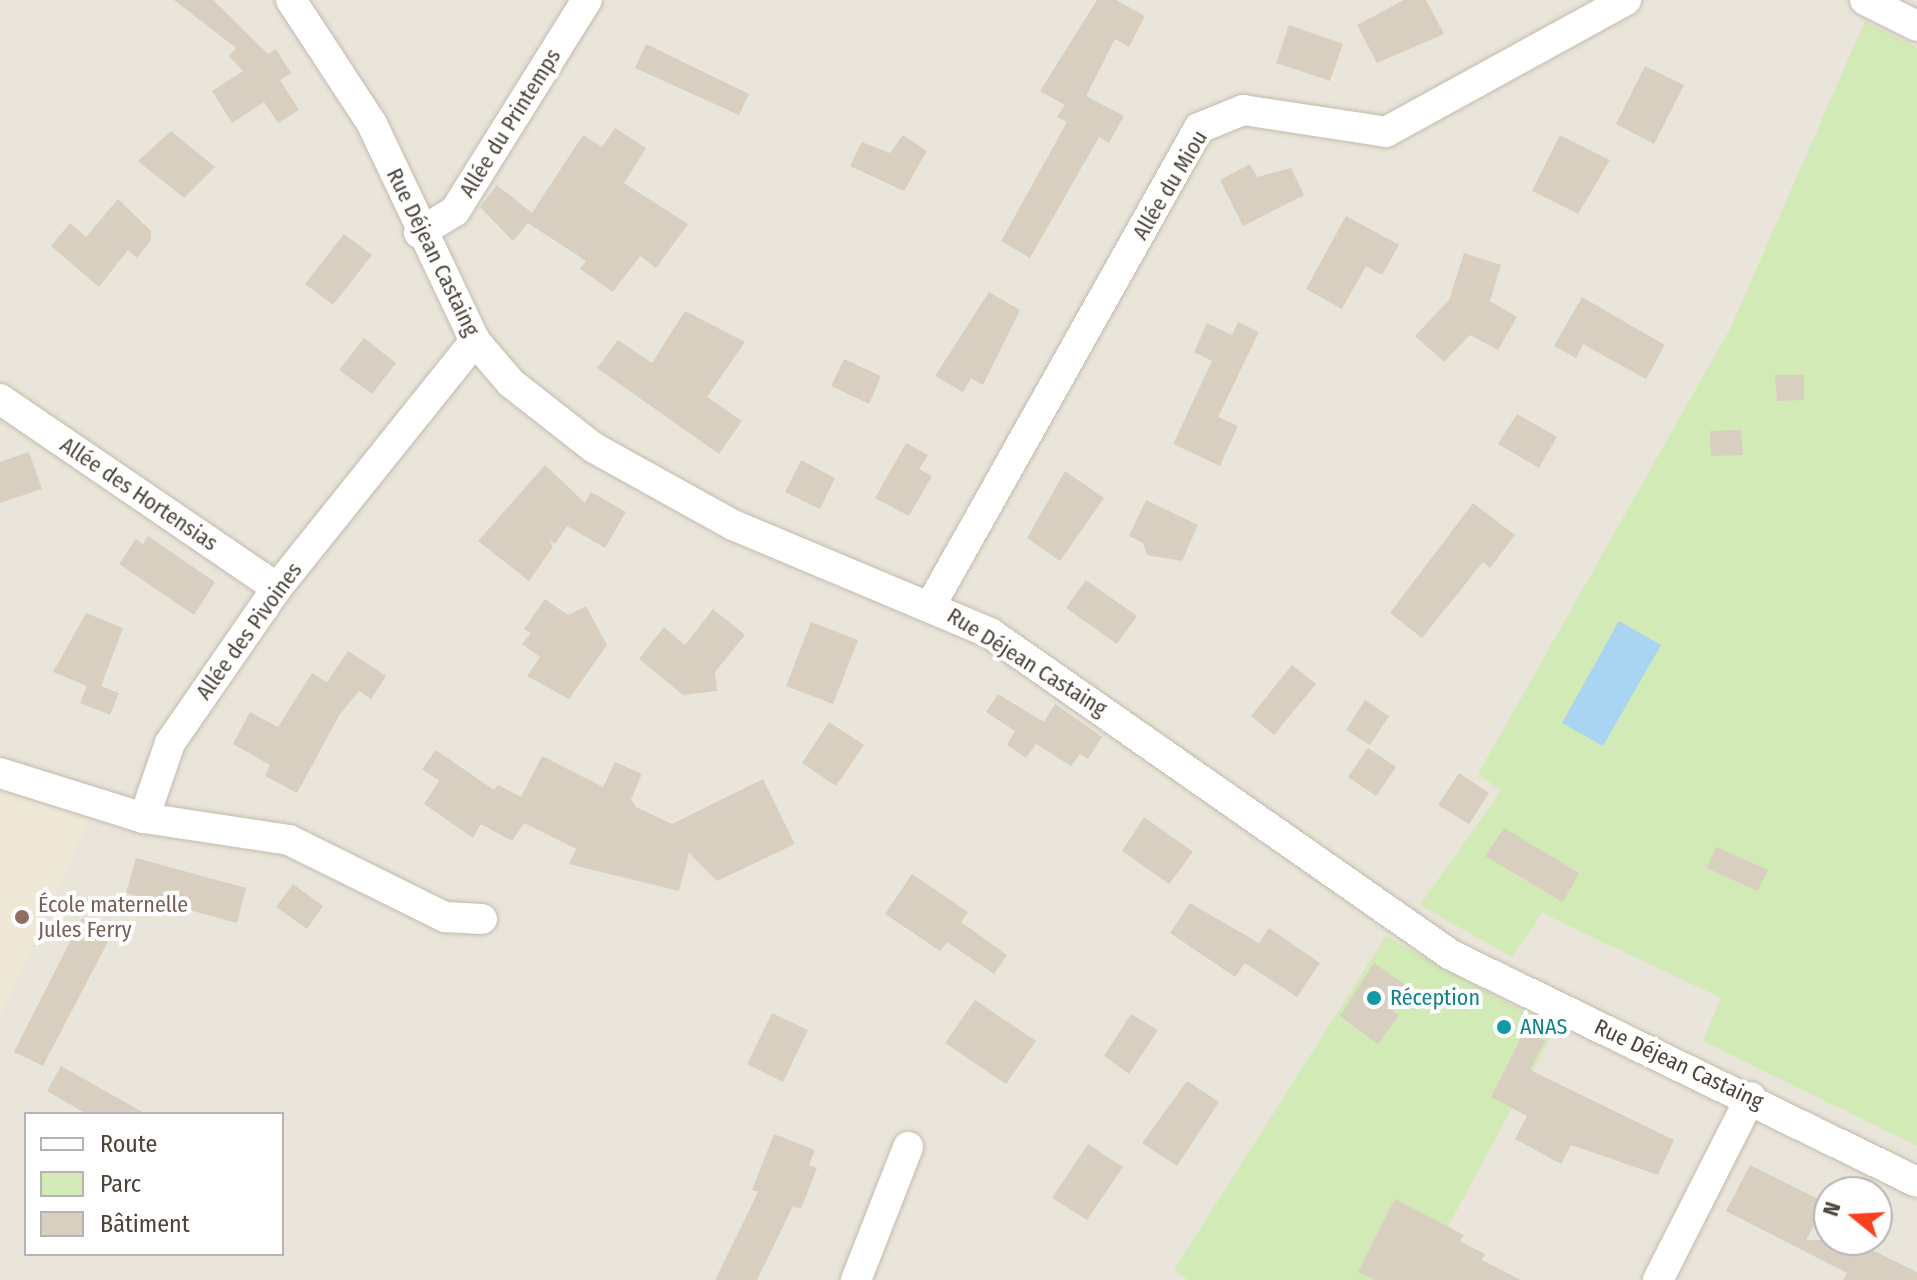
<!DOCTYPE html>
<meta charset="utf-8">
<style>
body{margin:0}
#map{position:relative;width:1917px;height:1280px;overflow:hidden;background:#f6f3ec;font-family:"Fira Sans Condensed",sans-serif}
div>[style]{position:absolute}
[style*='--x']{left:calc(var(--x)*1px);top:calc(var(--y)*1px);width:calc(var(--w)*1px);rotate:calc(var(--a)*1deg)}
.residential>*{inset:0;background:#eae5da}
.education>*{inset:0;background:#efe8d6}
.green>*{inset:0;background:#d2eab5}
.water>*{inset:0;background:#a9d4f2}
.building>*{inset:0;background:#d8cfc1}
.roads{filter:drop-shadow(0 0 2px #c2bbae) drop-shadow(0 0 2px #c2bbae)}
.minor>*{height:30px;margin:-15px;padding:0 15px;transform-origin:15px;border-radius:15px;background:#fff}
.dots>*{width:22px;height:22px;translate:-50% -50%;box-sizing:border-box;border:4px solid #fff;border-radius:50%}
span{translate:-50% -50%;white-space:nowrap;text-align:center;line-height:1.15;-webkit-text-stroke:8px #fff;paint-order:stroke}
.street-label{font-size:22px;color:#4b4439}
.education-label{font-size:22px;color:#785e54}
.left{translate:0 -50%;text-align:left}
.culture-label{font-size:22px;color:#0d838f}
.legend{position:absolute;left:24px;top:1112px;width:260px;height:144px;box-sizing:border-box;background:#fff;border:2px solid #b7b4b0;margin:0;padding:10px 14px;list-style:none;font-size:24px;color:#4b4439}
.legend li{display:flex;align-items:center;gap:16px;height:40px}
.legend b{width:40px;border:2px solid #b7b4b0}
.north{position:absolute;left:1813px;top:1176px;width:80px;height:80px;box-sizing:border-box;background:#fff;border:2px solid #b7b4b0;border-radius:50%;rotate:288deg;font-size:22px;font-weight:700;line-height:32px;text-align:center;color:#4b4439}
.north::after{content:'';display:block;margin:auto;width:28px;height:36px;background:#fc3f1d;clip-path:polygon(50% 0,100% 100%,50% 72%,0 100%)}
</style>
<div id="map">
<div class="residential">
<div style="clip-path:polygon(evenodd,0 0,1917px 0,1917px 1280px,0 1280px,0 0,26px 1114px,282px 1114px,282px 1254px,26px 1254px,26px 1114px,0 0,1829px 1192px,1877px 1192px,1877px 1240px,1829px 1240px,1829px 1192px)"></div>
</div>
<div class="education">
<div style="clip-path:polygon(0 781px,90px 818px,0 1017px)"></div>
</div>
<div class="green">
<div style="clip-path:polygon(1865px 21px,1917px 48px,1917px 1146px,1703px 1041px,1721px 998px,1542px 913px,1512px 957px,1420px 905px,1501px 791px,1478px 774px,1731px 327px)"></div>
<div style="clip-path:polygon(1386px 936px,1555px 1029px,1419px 1280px,1189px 1280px,1174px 1270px)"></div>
</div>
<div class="water">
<div style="clip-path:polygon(1619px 621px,1661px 645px,1603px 746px,1562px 723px)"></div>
</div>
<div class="building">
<div style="clip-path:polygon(174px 0,213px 0,268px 54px,276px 49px,291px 73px,280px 80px,299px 110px,278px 123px,264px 102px,232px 123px,212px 91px,243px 71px,229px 56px,236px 48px)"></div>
<div style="clip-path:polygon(1097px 0,1116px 0,1145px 16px,1129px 47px,1115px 39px,1086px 96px,1124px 116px,1109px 143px,1099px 137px,1030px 258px,1001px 241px,1067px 122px,1057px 117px,1065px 105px,1040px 91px)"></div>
<div style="clip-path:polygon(1404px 0,1426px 0,1444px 34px,1377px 63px,1357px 25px)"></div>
<div style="clip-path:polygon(1289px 25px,1343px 44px,1330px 81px,1276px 63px)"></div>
<div style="clip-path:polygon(646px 44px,749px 94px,739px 115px,635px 68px)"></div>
<div style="clip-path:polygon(1645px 66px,1684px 85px,1654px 144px,1616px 124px)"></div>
<div style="clip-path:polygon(615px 128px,646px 148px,624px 183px,688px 224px,656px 268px,640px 256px,613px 292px,580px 269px,586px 261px,528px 223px,513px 241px,480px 207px,497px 185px,532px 213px,583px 135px,602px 147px)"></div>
<div style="clip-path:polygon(171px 131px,215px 167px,184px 198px,138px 161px)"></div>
<div style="clip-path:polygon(903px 135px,927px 151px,904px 191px,850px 166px,862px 142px,890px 153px)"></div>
<div style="clip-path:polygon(1560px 135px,1610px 160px,1578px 214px,1532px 191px)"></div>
<div style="clip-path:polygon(1250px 164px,1257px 177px,1291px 168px,1304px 195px,1243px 226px,1220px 180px)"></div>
<div style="clip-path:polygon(118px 199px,151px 231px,151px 240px,137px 258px,128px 250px,99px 287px,51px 246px,70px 223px,86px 237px)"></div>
<div style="clip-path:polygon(1346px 216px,1399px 245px,1382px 275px,1366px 266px,1342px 309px,1306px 289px)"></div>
<div style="clip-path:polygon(344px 234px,372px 255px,333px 305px,305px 284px)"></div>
<div style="clip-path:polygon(1464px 253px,1501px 265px,1490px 301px,1517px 317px,1498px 350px,1470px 335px,1444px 362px,1415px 336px,1449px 300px)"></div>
<div style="clip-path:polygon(989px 292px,1020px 310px,983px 385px,971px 378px,963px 392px,935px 376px)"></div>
<div style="clip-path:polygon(1582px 297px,1665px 345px,1646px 379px,1583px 344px,1576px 358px,1554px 346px)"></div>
<div style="clip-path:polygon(685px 311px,745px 342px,707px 397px,742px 421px,719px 454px,597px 368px,618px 340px,652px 363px)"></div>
<div style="clip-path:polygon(1238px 322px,1259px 332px,1218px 417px,1238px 426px,1220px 466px,1173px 444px,1212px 361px,1194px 352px,1207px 323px,1232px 335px)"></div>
<div style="clip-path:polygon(364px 338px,396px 363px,372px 394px,339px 370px)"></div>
<div style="clip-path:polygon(844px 359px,881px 376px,869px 404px,831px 386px)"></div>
<div style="clip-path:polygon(1775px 375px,1804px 375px,1804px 400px,1777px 401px)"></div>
<div style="clip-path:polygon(1517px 414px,1557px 437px,1539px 468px,1498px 444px)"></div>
<div style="clip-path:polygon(1741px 430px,1743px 455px,1711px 456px,1710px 431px)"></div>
<div style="clip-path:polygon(906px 443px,928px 455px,919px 469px,932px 476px,909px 516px,875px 498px)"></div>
<div style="clip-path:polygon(29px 452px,42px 489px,0 503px,0 462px)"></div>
<div style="clip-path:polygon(801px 460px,835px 478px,820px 509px,785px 492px)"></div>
<div style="clip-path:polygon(545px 465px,585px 503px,591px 492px,626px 512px,605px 548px,567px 526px,555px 544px,549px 539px,553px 547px,529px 581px,478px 541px)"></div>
<div style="clip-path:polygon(1065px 471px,1104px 498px,1060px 561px,1027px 538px)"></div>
<div style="clip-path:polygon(1146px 500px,1198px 525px,1182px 561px,1147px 555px,1143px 543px,1129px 536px)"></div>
<div style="clip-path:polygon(1473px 503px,1515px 535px,1490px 568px,1483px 562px,1422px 638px,1390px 613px)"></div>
<div style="clip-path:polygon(148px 536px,215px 582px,194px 615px,119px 564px,136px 539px,143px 544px)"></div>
<div style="clip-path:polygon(1086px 580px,1137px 616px,1117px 644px,1066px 608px)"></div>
<div style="clip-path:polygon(545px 599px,568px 615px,586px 606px,607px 645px,569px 699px,527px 676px,540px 657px,522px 644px,531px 633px,524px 629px)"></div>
<div style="clip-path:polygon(713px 609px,745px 635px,715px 672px,717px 691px,683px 695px,639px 659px,664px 627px,685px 645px)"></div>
<div style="clip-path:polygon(86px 613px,123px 628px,101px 686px,119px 693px,110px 715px,80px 703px,87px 686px,53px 672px)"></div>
<div style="clip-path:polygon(811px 622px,858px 640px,833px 704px,786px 686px)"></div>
<div style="clip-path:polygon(348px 651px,386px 676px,371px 699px,359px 691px,340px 714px,297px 793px,265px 776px,270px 765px,233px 744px,250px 712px,278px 727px,312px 673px,327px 682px)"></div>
<div style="clip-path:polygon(1292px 665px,1316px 684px,1274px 735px,1251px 716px)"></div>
<div style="clip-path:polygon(998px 694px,1044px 722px,1055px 704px,1102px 737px,1088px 759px,1080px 754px,1071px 766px,1036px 744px,1026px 758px,1007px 745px,1015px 731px,986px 712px)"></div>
<div style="clip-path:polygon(1365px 700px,1389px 716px,1370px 745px,1346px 730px)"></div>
<div style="clip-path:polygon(829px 722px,864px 745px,836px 786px,802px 763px)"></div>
<div style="clip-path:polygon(1368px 748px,1396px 767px,1376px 796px,1348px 777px)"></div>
<div style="clip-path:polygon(436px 750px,494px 790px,498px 785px,521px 797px,542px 756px,603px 787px,615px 762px,642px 774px,631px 799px,636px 807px,672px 824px,763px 779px,795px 844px,717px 881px,689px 853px,679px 891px,569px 864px,576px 849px,524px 823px,512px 841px,481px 824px,473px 838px,424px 804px,439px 781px,422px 769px)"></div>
<div style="clip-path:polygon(1459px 773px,1489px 793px,1469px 824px,1438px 805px)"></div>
<div style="clip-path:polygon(1144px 817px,1193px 852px,1169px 884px,1122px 851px)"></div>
<div style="clip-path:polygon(1504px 828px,1579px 873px,1563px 902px,1485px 856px)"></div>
<div style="clip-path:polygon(1716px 847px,1768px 870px,1757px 891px,1707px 868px)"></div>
<div style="clip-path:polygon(136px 858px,246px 888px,237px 923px,126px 893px)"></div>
<div style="clip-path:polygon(912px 874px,968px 912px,961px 922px,1007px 955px,994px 974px,947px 942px,940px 951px,885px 914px)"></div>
<div style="clip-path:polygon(293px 884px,323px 906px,307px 929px,276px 907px)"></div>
<div style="clip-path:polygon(1190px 903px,1259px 943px,1269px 928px,1320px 963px,1297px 997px,1245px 963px,1235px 977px,1170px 933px)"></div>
<div style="clip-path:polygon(82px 918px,112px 934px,43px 1066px,14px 1052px)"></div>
<div style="clip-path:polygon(1374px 963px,1404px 984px,1387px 1007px,1399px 1015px,1378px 1044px,1340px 1016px)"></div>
<div style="clip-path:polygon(975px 1000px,1036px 1041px,1006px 1084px,945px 1043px)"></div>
<div style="clip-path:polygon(772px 1013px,808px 1030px,783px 1082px,747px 1064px)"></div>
<div style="clip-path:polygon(1131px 1014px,1158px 1030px,1129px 1074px,1104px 1056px)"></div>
<div style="clip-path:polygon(1525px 1030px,1545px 1041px,1530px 1070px,1674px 1140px,1658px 1175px,1571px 1145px,1561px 1164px,1515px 1139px,1527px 1116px,1491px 1097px)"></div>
<div style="clip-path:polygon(61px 1066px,91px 1083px,146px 1114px,87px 1114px,47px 1091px)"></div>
<div style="clip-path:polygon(1187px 1081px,1219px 1102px,1177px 1166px,1142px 1143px)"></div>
<div style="clip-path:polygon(774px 1134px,815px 1150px,809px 1165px,817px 1168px,801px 1209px,793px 1206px,757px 1280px,715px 1280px,758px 1192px,752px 1190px)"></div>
<div style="clip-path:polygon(1088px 1144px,1123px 1167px,1087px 1220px,1052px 1198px)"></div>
<div style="clip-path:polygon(1750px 1165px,1826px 1203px,1806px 1240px,1877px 1240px,1872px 1250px,1917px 1272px,1917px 1280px,1843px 1280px,1847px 1273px,1726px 1211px)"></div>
<div style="clip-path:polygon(1395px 1199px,1464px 1235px,1460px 1241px,1485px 1254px,1482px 1260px,1521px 1280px,1375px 1280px,1358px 1272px)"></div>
</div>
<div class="roads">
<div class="minor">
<div style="--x:291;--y:0;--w:148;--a:56.8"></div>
<div style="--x:372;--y:124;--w:240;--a:64.6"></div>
<div style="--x:475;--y:341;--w:55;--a:49.4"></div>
<div style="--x:511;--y:383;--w:105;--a:38.1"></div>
<div style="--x:594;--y:448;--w:159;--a:29"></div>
<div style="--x:733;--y:525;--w:279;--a:22.8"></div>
<div style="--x:990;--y:633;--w:562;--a:34.93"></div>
<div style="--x:1451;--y:955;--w:518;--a:25.97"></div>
<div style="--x:1865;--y:0;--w:58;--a:26.6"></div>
<div style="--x:419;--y:233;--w:42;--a:-31.4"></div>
<div style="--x:455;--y:211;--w:249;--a:-58"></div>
<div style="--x:0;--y:399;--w:335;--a:34.3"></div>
<div style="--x:932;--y:603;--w:545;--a:-60.66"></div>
<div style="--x:1199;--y:128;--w:48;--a:-22.2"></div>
<div style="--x:1243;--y:110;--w:145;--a:8.7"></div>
<div style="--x:1386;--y:132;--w:274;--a:-28.8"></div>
<div style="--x:0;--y:773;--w:151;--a:17.4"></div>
<div style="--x:144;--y:818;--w:147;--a:8.6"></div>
<div style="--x:289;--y:840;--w:174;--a:26.3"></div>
<div style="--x:445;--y:917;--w:37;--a:3"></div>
<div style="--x:144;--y:818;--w:79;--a:-70.9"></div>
<div style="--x:170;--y:743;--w:188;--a:-55.4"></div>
<div style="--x:277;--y:588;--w:317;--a:-51.3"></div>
<div style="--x:856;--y:1280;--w:143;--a:-68.6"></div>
<div style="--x:1658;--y:1280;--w:205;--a:-63.1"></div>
</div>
</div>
<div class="dots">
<div style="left:22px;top:917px;background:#8d6e63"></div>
<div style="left:1374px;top:998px;background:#0f9aa8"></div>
<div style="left:1504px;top:1027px;background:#0f9aa8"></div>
</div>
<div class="street-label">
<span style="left:510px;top:123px;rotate:-58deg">Allée du Printemps</span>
<span style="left:1170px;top:185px;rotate:-59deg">Allée du Miou</span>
<span style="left:433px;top:252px;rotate:64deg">Rue Déjean Castaing</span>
<span style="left:139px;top:494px;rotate:34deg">Allée des Hortensias</span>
<span style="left:249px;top:631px;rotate:-54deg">Allée des Pivoines</span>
<span style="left:1027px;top:662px;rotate:32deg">Rue Déjean Castaing</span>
<span style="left:1679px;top:1064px;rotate:25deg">Rue Déjean Castaing</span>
</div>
<div class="education-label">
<span class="left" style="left:38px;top:917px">École maternelle<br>Jules Ferry</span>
</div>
<div class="culture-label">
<span class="left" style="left:1390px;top:998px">Réception</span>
<span class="left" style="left:1520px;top:1027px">ANAS</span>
</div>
<ul class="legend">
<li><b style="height:10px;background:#fff"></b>Route</li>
<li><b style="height:22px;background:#d2eab5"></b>Parc</li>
<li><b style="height:22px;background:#d8cfc1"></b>Bâtiment</li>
</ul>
<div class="north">N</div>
</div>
